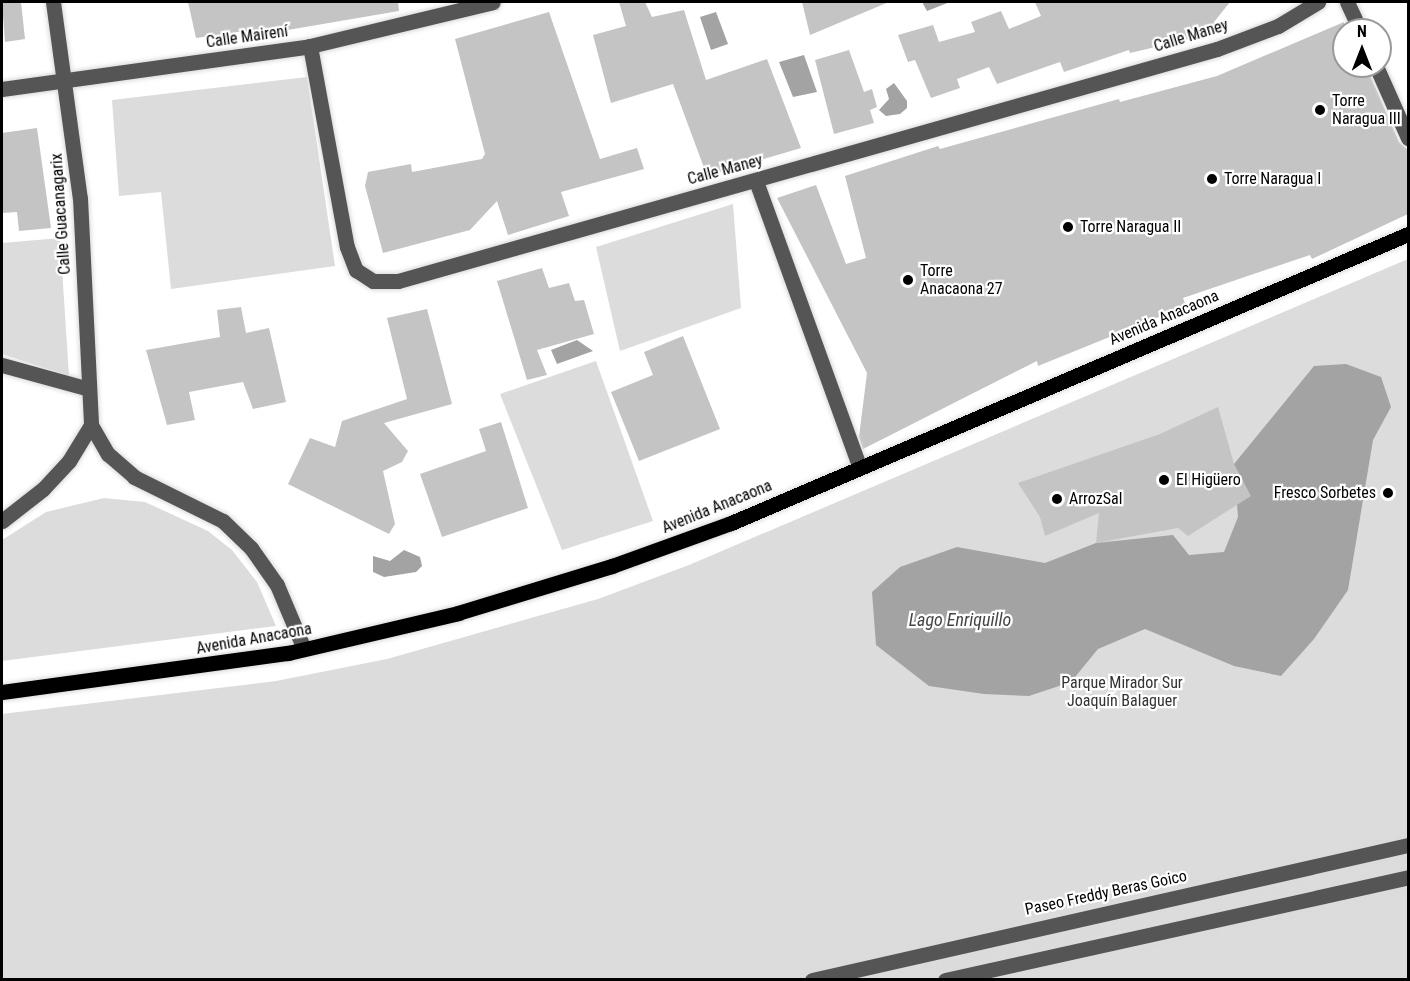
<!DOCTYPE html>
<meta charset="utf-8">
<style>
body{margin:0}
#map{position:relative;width:1410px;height:981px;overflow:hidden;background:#fff;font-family:"Roboto Condensed",sans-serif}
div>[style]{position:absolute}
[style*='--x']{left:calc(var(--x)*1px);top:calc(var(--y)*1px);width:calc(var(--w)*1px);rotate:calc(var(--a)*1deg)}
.green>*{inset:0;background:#dcdcdc}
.water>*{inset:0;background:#a3a3a3}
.building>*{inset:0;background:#c4c4c4}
.roads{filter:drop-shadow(0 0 2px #dbdbdb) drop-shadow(0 0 2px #dbdbdb)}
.minor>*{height:15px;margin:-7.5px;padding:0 7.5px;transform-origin:7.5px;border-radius:7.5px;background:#555}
.major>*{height:15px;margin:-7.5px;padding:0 7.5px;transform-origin:7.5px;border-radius:7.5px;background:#000}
.dots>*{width:16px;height:16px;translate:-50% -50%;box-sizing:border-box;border:3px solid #fff;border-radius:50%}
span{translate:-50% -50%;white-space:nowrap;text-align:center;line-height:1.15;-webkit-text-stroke:4.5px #fff;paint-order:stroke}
.street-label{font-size:16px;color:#000}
.poi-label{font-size:16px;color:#000}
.left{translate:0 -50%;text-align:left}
.right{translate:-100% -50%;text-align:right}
.park-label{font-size:16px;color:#333}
.water-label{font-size:18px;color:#444;font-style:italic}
.frame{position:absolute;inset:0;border:3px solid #000;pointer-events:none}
.north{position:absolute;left:1332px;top:18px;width:60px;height:60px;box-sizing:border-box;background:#fff;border:2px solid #999;border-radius:50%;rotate:0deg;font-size:16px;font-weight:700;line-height:24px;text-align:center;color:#000}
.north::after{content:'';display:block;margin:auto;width:21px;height:27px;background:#000;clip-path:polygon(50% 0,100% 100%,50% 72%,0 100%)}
</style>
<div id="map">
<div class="green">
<div style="clip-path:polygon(307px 77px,335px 266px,171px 289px,161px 192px,119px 196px,112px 100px)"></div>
<div style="clip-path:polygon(733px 204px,741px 308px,620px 351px,596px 247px)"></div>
<div style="clip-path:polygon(60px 238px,69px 376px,2px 354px,2px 243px)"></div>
<div style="clip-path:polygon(1408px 259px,1408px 979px,2px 979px,2px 714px,276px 681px,387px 659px,598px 599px,689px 565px)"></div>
<div style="clip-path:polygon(596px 361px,653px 521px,562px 550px,500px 394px)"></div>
<div style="clip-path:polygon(104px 498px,145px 502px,208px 531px,232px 550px,257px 582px,276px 626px,2px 661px,2px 540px,46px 512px)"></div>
</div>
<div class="water">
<div style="clip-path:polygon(922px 2px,950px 2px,927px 11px)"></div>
<div style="clip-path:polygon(716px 12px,728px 44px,711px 50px,700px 17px)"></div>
<div style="clip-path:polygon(804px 55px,817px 92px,793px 97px,779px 62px)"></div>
<div style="clip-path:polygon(894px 83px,907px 101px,907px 108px,900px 114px,886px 116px,879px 110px,889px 99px,886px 89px)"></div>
<div style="clip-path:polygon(577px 340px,593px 351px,557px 364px,551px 350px)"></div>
<div style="clip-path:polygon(1346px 364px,1381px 377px,1391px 407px,1373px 440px,1348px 590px,1314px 639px,1281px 676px,1234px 666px,1145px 629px,1098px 649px,1071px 682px,1029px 696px,984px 694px,929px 686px,876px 645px,872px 592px,900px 567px,957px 547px,1045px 563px,1096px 543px,1173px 535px,1189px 555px,1224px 552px,1238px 517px,1234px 464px,1314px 366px)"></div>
<div style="clip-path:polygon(404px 550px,420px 557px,422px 566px,416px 572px,384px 577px,373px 572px,373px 556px,390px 561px)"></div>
</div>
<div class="building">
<div style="clip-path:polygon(2px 2px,21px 2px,25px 39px,5px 42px)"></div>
<div style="clip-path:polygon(188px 2px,398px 2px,399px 11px,246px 37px,245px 31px,196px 38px)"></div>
<div style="clip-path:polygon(619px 2px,645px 2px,652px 17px,684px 10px,706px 80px,767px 59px,801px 148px,707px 176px,673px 84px,611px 103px,593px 35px,626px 26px)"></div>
<div style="clip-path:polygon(802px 2px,889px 2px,810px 35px)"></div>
<div style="clip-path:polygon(1035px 2px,1230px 2px,1214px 22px,1223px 31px,1130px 53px,1129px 50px,1064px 72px,1060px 62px,997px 84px,989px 67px,957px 79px,960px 88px,931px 98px,915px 60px,908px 62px,898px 35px,933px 25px,939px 42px,975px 32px,971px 22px,1001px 11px,1009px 29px,1041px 16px)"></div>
<div style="clip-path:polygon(549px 12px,600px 159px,637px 148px,644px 169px,561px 192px,569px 216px,508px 235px,497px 201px,470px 230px,383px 253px,365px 186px,368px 172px,411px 164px,412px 172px,482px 159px,485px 154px,455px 39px)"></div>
<div style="clip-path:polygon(1344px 22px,1344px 66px,1366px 66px,1399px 142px,1408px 150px,1408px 214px,1312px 259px,1310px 255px,1183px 298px,1186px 306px,1038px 366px,1037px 361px,863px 449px,859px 437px,867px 373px,777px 198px,816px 185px,846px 264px,866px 258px,845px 176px,938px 146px,940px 149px,1119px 99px,1120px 102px,1217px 76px)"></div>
<div style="clip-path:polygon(849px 50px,864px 92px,872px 89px,877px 107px,870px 110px,874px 123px,834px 134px,815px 60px)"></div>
<div style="clip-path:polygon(37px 128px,51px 228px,19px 231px,17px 212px,2px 213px,2px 133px)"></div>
<div style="clip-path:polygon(542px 268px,549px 288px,569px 283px,575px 301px,584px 300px,594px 334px,537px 350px,547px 375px,527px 380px,497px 281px)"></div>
<div style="clip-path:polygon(241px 307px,246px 333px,269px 328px,286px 402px,253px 409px,243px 382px,189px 392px,195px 420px,167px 425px,146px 350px,220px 337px,217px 310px)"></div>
<div style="clip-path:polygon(427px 309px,452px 404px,384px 423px,408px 451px,402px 462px,383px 471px,395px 524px,389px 534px,288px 484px,310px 438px,335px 447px,342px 421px,407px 399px,387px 318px)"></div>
<div style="clip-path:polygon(683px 336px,720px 429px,639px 461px,611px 392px,653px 375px,644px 352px)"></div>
<div style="clip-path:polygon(1218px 407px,1234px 464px,1251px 496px,1188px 536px,1178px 528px,1096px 543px,1099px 513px,1045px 536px,1040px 517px,1018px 483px,1160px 434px)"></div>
<div style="clip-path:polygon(501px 422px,528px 508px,442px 537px,420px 474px,486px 451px,479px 429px)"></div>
</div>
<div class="roads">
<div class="minor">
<div style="--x:53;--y:2;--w:198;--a:82.2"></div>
<div style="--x:80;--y:198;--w:227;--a:87.2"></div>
<div style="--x:91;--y:425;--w:34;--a:60"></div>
<div style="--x:108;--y:454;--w:35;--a:41"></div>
<div style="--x:134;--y:477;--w:99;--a:26.3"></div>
<div style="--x:223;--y:521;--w:39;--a:44"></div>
<div style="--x:251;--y:548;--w:45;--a:54.9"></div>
<div style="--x:277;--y:585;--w:69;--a:67.1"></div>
<div style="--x:1347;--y:2;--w:31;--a:65"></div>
<div style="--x:310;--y:46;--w:204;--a:79.6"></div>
<div style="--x:347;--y:247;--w:25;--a:69"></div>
<div style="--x:356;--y:270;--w:20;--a:33"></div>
<div style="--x:373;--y:281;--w:25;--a:0"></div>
<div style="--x:398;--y:281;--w:851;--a:-15.82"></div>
<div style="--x:1217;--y:49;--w:65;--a:-20.7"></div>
<div style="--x:1278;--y:26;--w:47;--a:-31"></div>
<div style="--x:1376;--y:66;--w:79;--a:66"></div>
<div style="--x:2;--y:89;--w:311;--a:-7.9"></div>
<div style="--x:310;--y:46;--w:188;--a:-13.5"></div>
<div style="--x:756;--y:181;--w:303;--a:70.1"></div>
<div style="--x:2;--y:365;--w:90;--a:15.4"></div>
<div style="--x:2;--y:521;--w:52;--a:-38"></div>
<div style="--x:43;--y:489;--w:38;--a:-47"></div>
<div style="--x:69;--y:461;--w:42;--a:-58.6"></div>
<div style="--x:812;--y:980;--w:611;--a:-12.76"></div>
<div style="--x:945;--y:980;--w:474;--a:-12.5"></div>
</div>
<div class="major">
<div style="--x:2;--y:692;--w:289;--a:-7.8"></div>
<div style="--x:288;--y:653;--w:175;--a:-13.2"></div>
<div style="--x:458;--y:613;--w:161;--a:-17"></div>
<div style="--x:612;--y:566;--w:127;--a:-19.9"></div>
<div style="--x:731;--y:523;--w:736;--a:-23.12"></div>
</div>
</div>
<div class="dots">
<div style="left:1320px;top:110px;background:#000"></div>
<div style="left:1212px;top:179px;background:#000"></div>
<div style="left:1068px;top:227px;background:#000"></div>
<div style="left:908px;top:280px;background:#000"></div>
<div style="left:1164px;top:480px;background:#000"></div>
<div style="left:1388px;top:493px;background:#000"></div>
<div style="left:1057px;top:499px;background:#000"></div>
</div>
<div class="street-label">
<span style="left:1191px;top:36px;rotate:-17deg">Calle Maney</span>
<span style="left:247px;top:37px;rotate:-8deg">Calle Mairení</span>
<span style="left:725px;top:170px;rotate:-15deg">Calle Maney</span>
<span style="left:61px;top:214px;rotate:-94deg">Calle Guacanagarix</span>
<span style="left:1164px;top:318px;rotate:-23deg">Avenida Anacaona</span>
<span style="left:717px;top:507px;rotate:-22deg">Avenida Anacaona</span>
<span style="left:254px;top:639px;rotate:-10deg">Avenida Anacaona</span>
<span style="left:1106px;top:893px;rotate:-12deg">Paseo Freddy Beras Goico</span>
</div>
<div class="poi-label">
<span class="left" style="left:1332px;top:110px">Torre<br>Naragua III</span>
<span class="left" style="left:1224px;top:179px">Torre Naragua I</span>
<span class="left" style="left:1080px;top:227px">Torre Naragua II</span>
<span class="left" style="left:920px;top:280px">Torre<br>Anacaona 27</span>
<span class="left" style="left:1176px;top:480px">El Higüero</span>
<span class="right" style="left:1376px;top:493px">Fresco Sorbetes</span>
<span class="left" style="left:1069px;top:499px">ArrozSal</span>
</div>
<div class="park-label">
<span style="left:1122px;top:692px">Parque Mirador Sur<br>Joaquín Balaguer</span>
</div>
<div class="water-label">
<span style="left:960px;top:620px">Lago Enriquillo</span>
</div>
<div class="frame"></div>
<div class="north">N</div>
</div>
